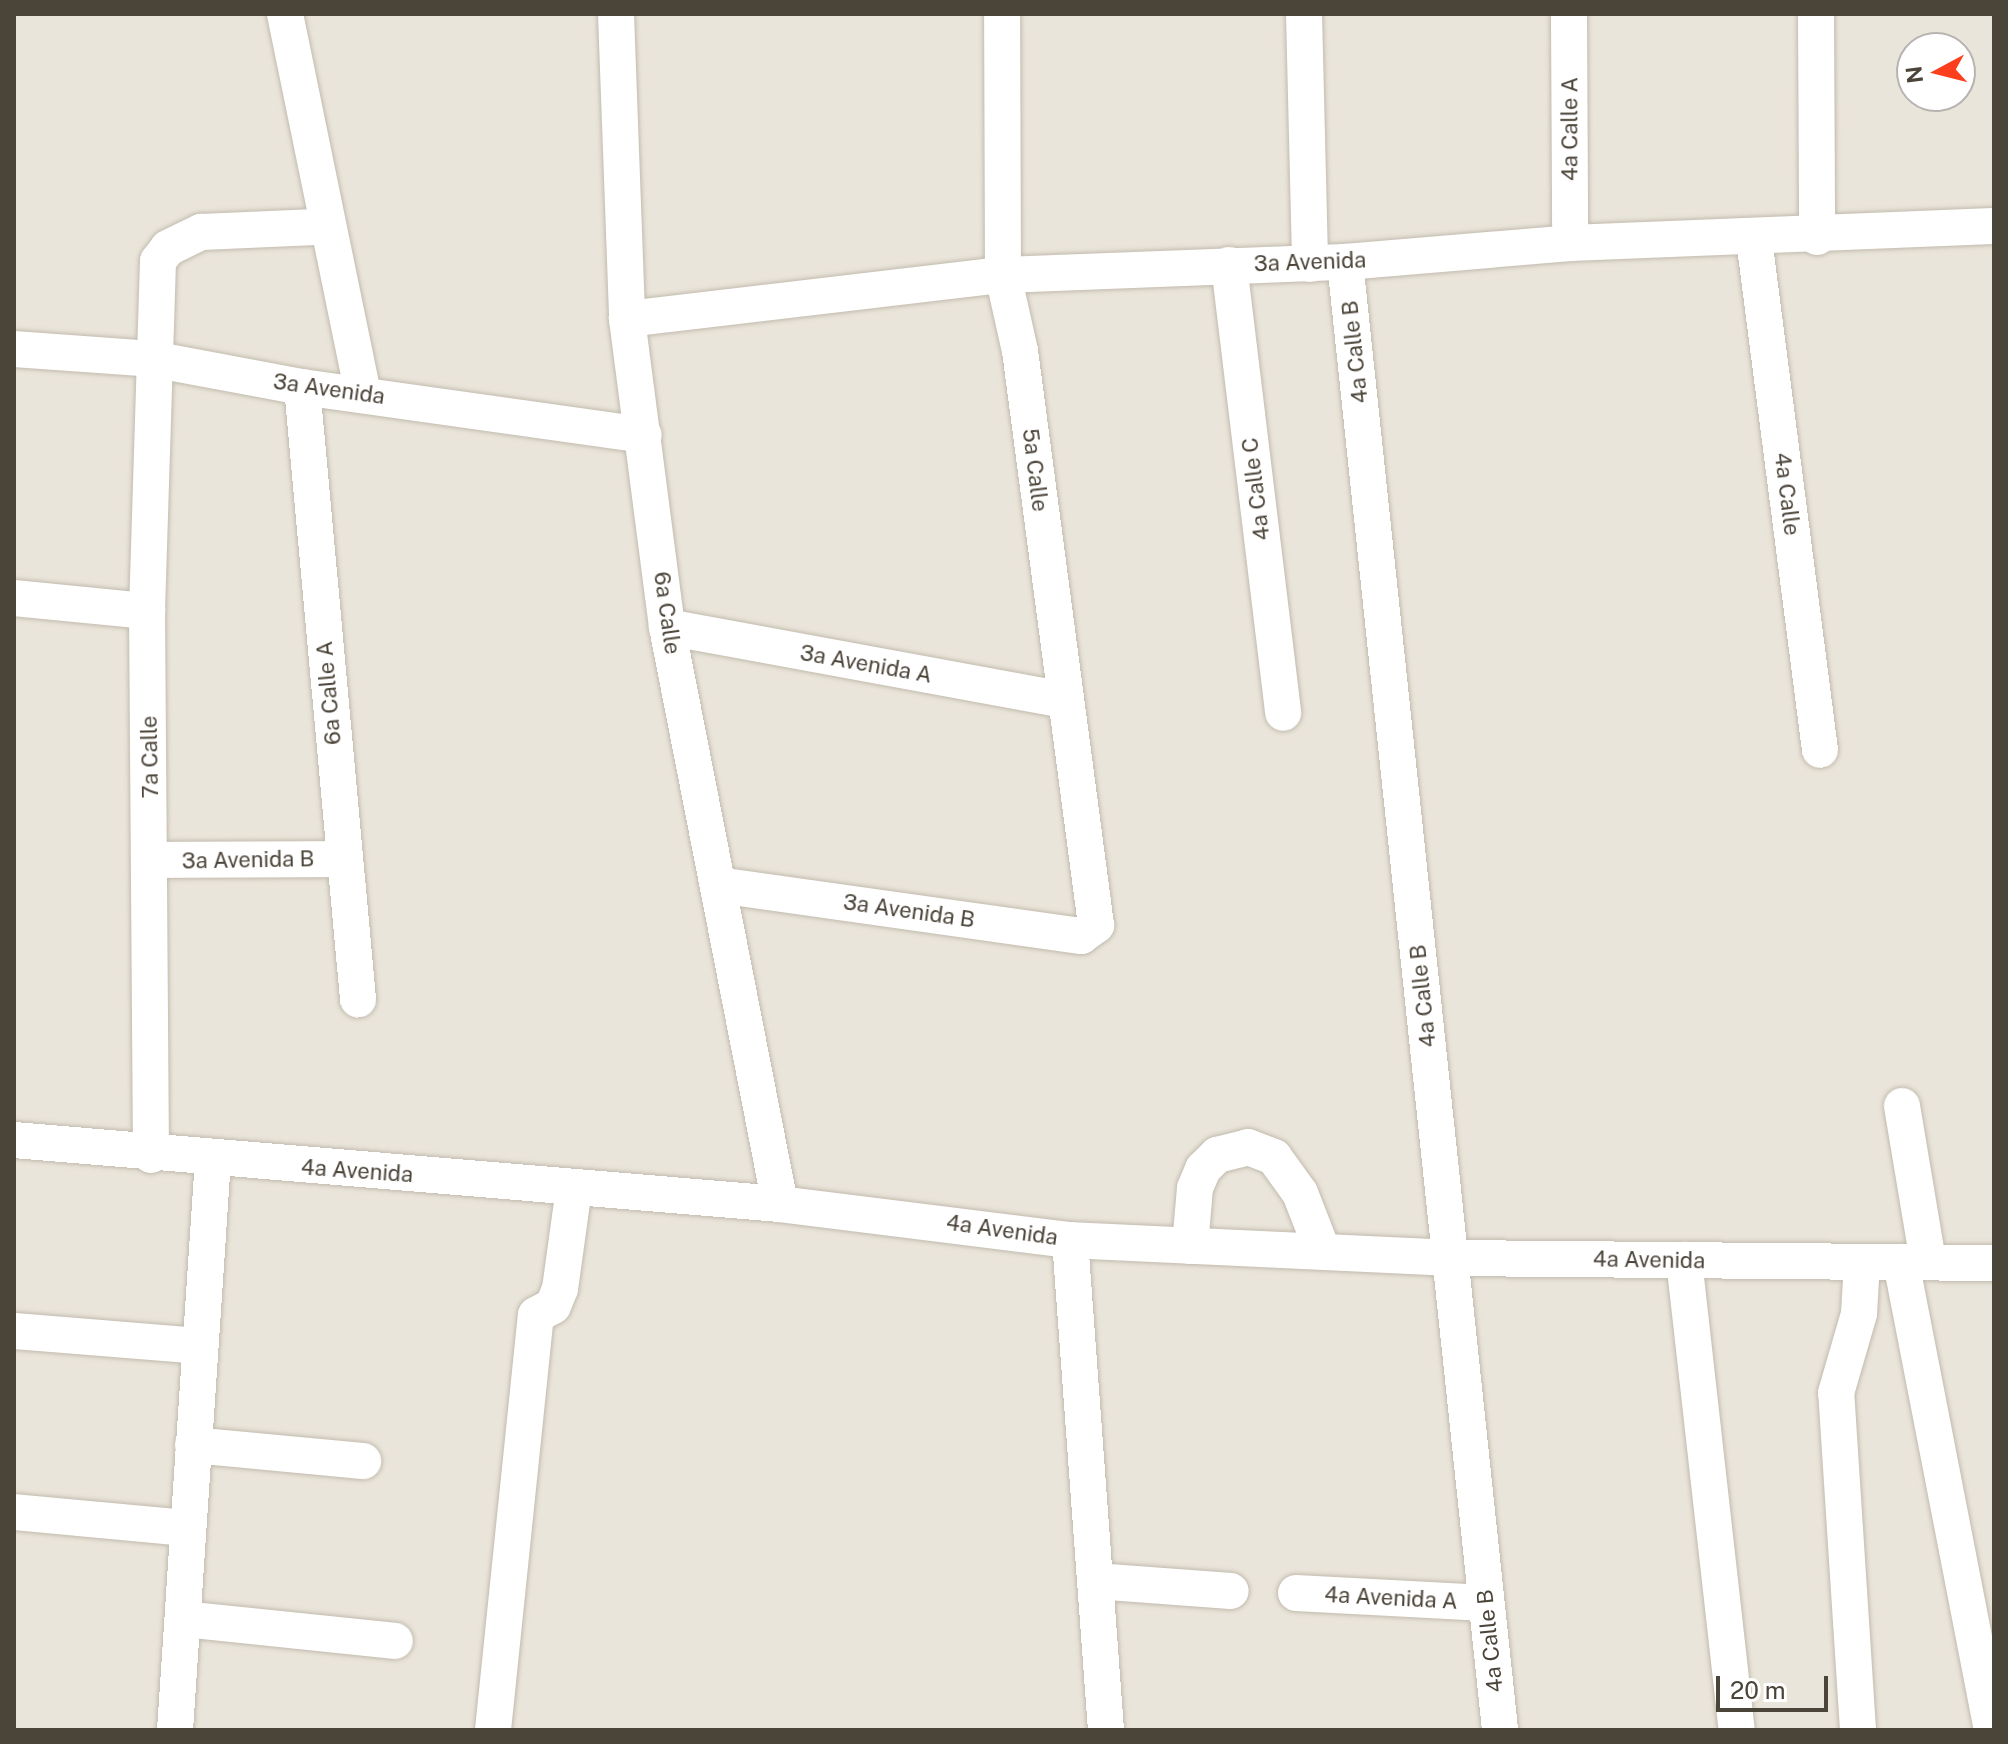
<!DOCTYPE html>
<style>
body{margin:0}
#map{position:relative;width:2008px;height:1744px;overflow:hidden;background:#f6f3ec;font-family:"Public Sans",sans-serif}
div>[style]{position:absolute}
[style*='--x']{left:calc(var(--x)*1px);top:calc(var(--y)*1px);width:calc(var(--w)*1px);rotate:calc(var(--a)*1deg)}
.residential>*{inset:0;background:#eae5da}
.roads{filter:drop-shadow(0 0 2px #c2bbae) drop-shadow(0 0 2px #c2bbae)}
.minor>*{height:36px;margin:-18px;padding:0 18px;transform-origin:18px;border-radius:18px;background:#fff}
span{translate:-50% -50%;white-space:nowrap;text-align:center;line-height:1.15;-webkit-text-stroke:7px #fff;paint-order:stroke}
.street-label{font-size:22px;color:#4b4439}
.frame{position:absolute;inset:0;border:16px solid #4b4439;pointer-events:none}
.north{position:absolute;left:1896px;top:32px;width:80px;height:80px;box-sizing:border-box;background:#fff;border:2px solid #b7b4b0;border-radius:50%;rotate:263deg;font-size:22px;font-weight:700;line-height:32px;text-align:center;color:#4b4439}
.north::after{content:'';display:block;margin:auto;width:28px;height:36px;background:#fc3f1d;clip-path:polygon(50% 0,100% 100%,50% 72%,0 100%)}
.scale{position:absolute;left:1716px;top:1676px;width:112px;height:36px;box-sizing:border-box;border:4px solid #4b4439;border-top:0;padding-left:10px;font-size:24px;line-height:28px;white-space:nowrap;color:#4b4439;-webkit-text-stroke:6px #fff;paint-order:stroke}
</style>
<div id="map">
<div class="residential">
<div style="clip-path:polygon(evenodd,14px 14px,1994px 14px,1994px 1730px,14px 1730px,14px 14px,1912px 48px,1960px 48px,1960px 96px,1912px 96px,1912px 48px)"></div>
</div>
<div class="roads">
<div class="minor">
<div style="--x:285;--y:14;--w:387;--a:78.4"></div>
<div style="--x:616;--y:14;--w:305;--a:87.9"></div>
<div style="--x:627;--y:319;--w:311;--a:82.6"></div>
<div style="--x:667;--y:627;--w:588;--a:78.92"></div>
<div style="--x:1304;--y:14;--w:250;--a:88.6"></div>
<div style="--x:1569;--y:14;--w:229;--a:89.7"></div>
<div style="--x:1816;--y:14;--w:223;--a:89.7"></div>
<div style="--x:1754;--y:239;--w:515;--a:82.64"></div>
<div style="--x:1345;--y:262;--w:1476;--a:83.97"></div>
<div style="--x:1229;--y:265;--w:451;--a:83.1"></div>
<div style="--x:627;--y:319;--w:379;--a:-6.7"></div>
<div style="--x:1003;--y:275;--w:342;--a:-2.2"></div>
<div style="--x:1345;--y:262;--w:226;--a:-4.8"></div>
<div style="--x:1570;--y:243;--w:424;--a:-2.3"></div>
<div style="--x:14;--y:349;--w:138;--a:4.1"></div>
<div style="--x:152;--y:359;--w:153;--a:10.6"></div>
<div style="--x:302;--y:387;--w:345;--a:8"></div>
<div style="--x:302;--y:387;--w:615;--a:84.77"></div>
<div style="--x:14;--y:598;--w:134;--a:5.6"></div>
<div style="--x:667;--y:627;--w:404;--a:10.4"></div>
<div style="--x:152;--y:860;--w:192;--a:-0.3"></div>
<div style="--x:718;--y:885;--w:367;--a:8"></div>
<div style="--x:1081;--y:936;--w:19;--a:-36"></div>
<div style="--x:1096;--y:925;--w:579;--a:-97.54"></div>
<div style="--x:1020;--y:351;--w:78;--a:-102.6"></div>
<div style="--x:1003;--y:275;--w:261;--a:-90.2"></div>
<div style="--x:1902;--y:1106;--w:158;--a:80.5"></div>
<div style="--x:14;--y:1140;--w:769;--a:4.78"></div>
<div style="--x:780;--y:1204;--w:292;--a:7.1"></div>
<div style="--x:1070;--y:1240;--w:381;--a:2.7"></div>
<div style="--x:1451;--y:1258;--w:543;--a:0.53"></div>
<div style="--x:151;--y:1155;--w:544;--a:-90.42"></div>
<div style="--x:147;--y:611;--w:350;--a:-88.2"></div>
<div style="--x:158;--y:261;--w:16;--a:-52"></div>
<div style="--x:168;--y:248;--w:37;--a:-26"></div>
<div style="--x:201;--y:232;--w:115;--a:-2.5"></div>
<div style="--x:1070;--y:1240;--w:491;--a:85.8"></div>
<div style="--x:1190;--y:1246;--w:58;--a:-85.1"></div>
<div style="--x:1195;--y:1188;--w:21;--a:-67"></div>
<div style="--x:1203;--y:1169;--w:20;--a:-45"></div>
<div style="--x:1217;--y:1155;--w:32;--a:-14"></div>
<div style="--x:1248;--y:1147;--w:28;--a:21"></div>
<div style="--x:1274;--y:1157;--w:44;--a:54.2"></div>
<div style="--x:1300;--y:1193;--w:63;--a:68.7"></div>
<div style="--x:1684;--y:1260;--w:473;--a:83.6"></div>
<div style="--x:1901;--y:1262;--w:477;--a:79"></div>
<div style="--x:14;--y:1331;--w:186;--a:4.6"></div>
<div style="--x:193;--y:1445;--w:171;--a:5.4"></div>
<div style="--x:14;--y:1512;--w:174;--a:5.3"></div>
<div style="--x:1095;--y:1581;--w:136;--a:4.2"></div>
<div style="--x:1296;--y:1593;--w:190;--a:3"></div>
<div style="--x:183;--y:1619;--w:213;--a:5.9"></div>
<div style="--x:175;--y:1730;--w:571;--a:-86.19"></div>
<div style="--x:493;--y:1730;--w:417;--a:-84.1"></div>
<div style="--x:536;--y:1315;--w:19;--a:-28"></div>
<div style="--x:553;--y:1306;--w:18;--a:-68"></div>
<div style="--x:560;--y:1289;--w:102;--a:-82.1"></div>
<div style="--x:1858;--y:1730;--w:338;--a:-93.7"></div>
<div style="--x:1836;--y:1393;--w:82;--a:-73.8"></div>
<div style="--x:1859;--y:1314;--w:52;--a:-86.7"></div>
</div>
</div>
<div class="street-label">
<span style="left:1570px;top:129px;rotate:-90deg">4a Calle A</span>
<span style="left:1310px;top:262px;rotate:-2deg">3a Avenida</span>
<span style="left:1355px;top:352px;rotate:-96deg">4a Calle B</span>
<span style="left:329px;top:389px;rotate:8deg">3a Avenida</span>
<span style="left:1035px;top:470px;rotate:83deg">5a Calle</span>
<span style="left:1256px;top:489px;rotate:-97deg">4a Calle C</span>
<span style="left:1787px;top:494px;rotate:83deg">4a Calle</span>
<span style="left:667px;top:613px;rotate:82deg">6a Calle</span>
<span style="left:866px;top:664px;rotate:10deg">3a Avenida A</span>
<span style="left:329px;top:693px;rotate:-95deg">6a Calle A</span>
<span style="left:150px;top:757px;rotate:-91deg">7a Calle</span>
<span style="left:248px;top:860px;rotate:-1deg">3a Avenida B</span>
<span style="left:909px;top:911px;rotate:8deg">3a Avenida B</span>
<span style="left:1423px;top:996px;rotate:-96deg">4a Calle B</span>
<span style="left:357px;top:1171px;rotate:4deg">4a Avenida</span>
<span style="left:1002px;top:1230px;rotate:8deg">4a Avenida</span>
<span style="left:1649px;top:1260px;rotate:1deg">4a Avenida</span>
<span style="left:1391px;top:1598px;rotate:3deg">4a Avenida A</span>
<span style="left:1490px;top:1641px;rotate:-96deg">4a Calle B</span>
</div>
<div class="frame"></div>
<div class="north">N</div>
<div class="scale">20 m</div>
</div>
